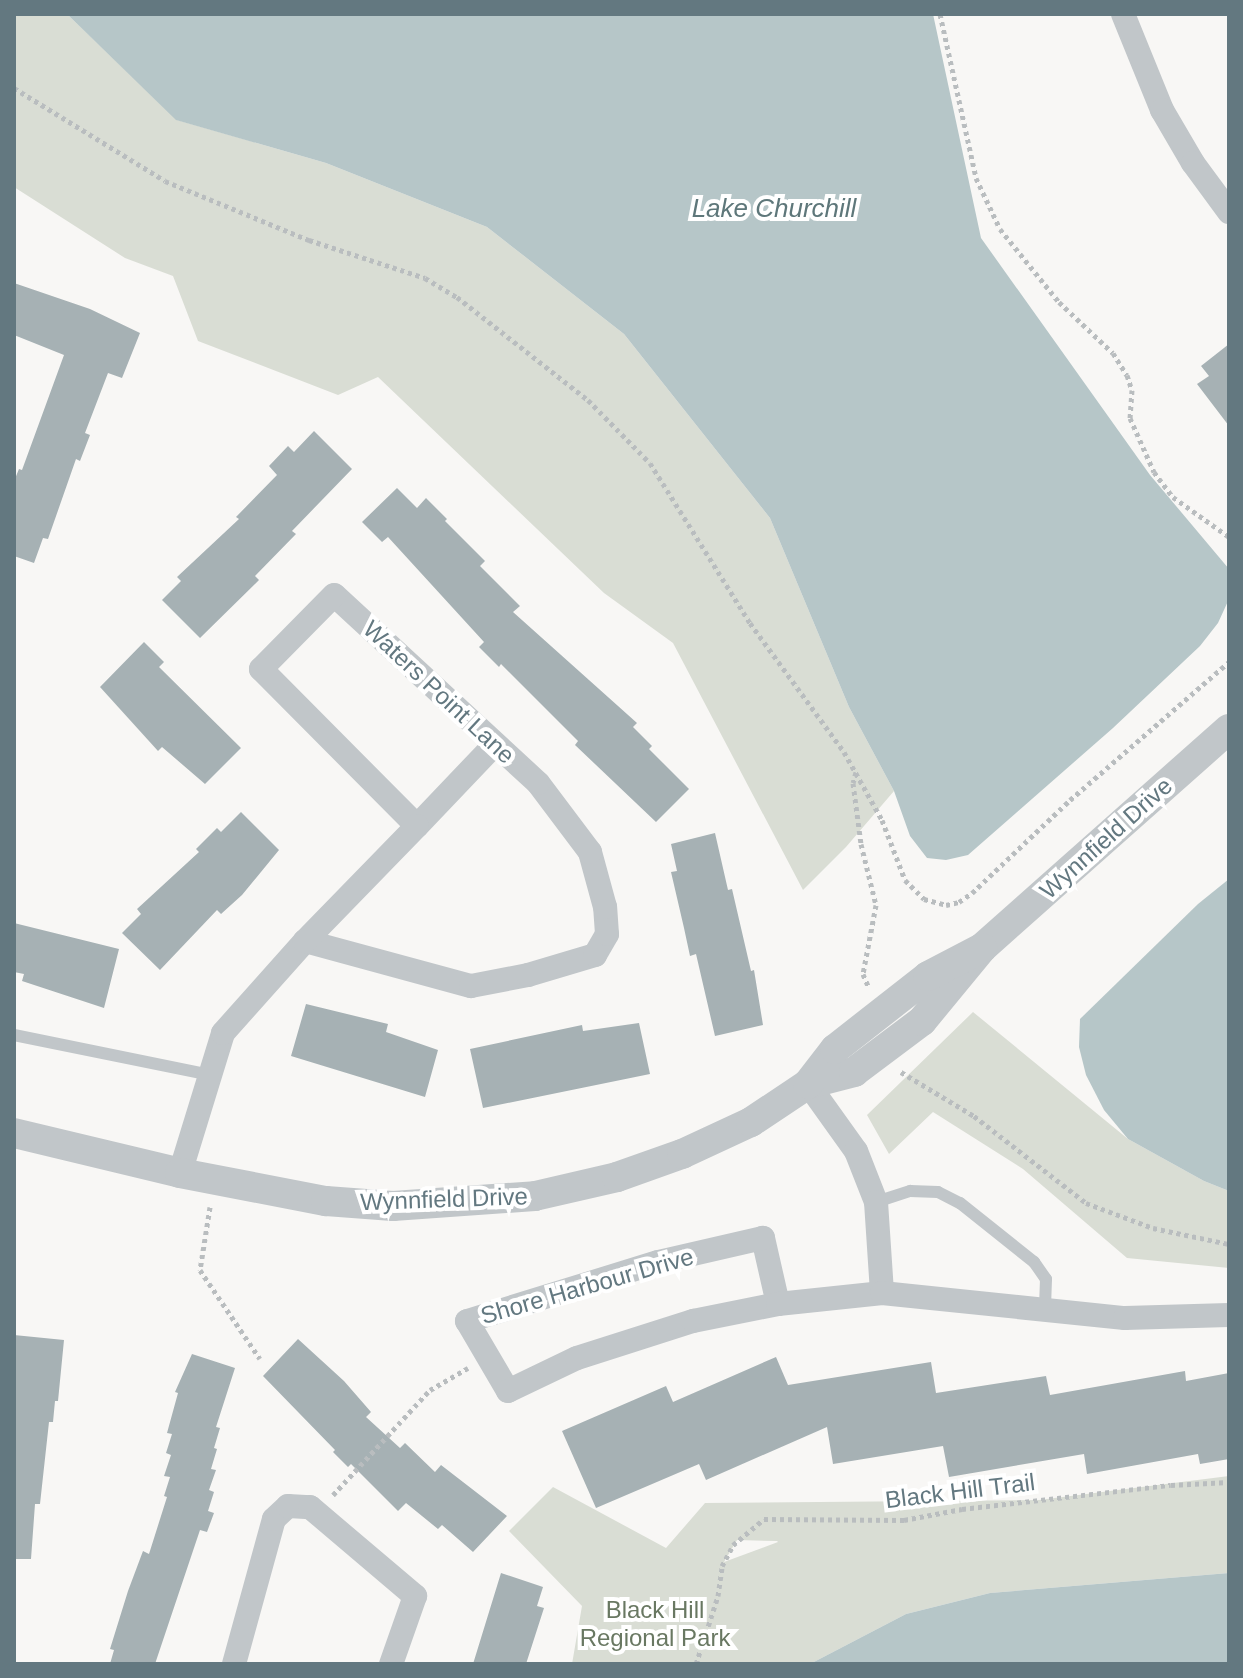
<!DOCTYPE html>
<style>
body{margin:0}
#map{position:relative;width:1243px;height:1678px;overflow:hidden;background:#f8f7f5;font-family:Arial,sans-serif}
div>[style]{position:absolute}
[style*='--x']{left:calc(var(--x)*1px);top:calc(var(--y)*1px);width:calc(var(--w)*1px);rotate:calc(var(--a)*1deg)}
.green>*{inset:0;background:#d9ddd4}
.water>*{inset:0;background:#b6c6c8}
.building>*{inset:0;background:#a6b1b4}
.path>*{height:5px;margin-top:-2.5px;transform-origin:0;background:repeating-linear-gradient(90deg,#b9bdbf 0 4px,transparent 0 8px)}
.service>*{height:12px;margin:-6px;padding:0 6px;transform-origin:6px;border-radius:6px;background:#c1c6c9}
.minor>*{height:24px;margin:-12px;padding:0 12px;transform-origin:12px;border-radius:12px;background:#c1c6c9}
.tertiary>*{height:30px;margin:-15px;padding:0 15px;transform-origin:15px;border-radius:15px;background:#c1c6c9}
span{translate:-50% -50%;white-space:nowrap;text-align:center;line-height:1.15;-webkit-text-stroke:8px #fff;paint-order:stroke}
.street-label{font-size:24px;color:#637880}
.park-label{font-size:24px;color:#697862}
.water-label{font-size:26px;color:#5e777a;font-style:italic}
.frame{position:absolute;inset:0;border:16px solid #637880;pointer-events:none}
</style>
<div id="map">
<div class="green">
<div style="clip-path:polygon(14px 14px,67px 14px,177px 120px,326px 163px,487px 227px,624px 334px,770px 518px,849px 707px,894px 791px,846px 847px,803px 890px,673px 643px,604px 593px,378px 377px,338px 395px,198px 341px,173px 276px,125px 258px,14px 187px)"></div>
<div style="clip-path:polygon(973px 1012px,1128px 1139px,1204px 1181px,1229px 1191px,1229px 1268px,1127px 1258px,1023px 1169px,933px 1112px,889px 1154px,867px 1115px)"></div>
<div style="clip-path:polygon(evenodd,1229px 1476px,1229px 1573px,990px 1593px,906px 1614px,810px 1664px,572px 1664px,582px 1606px,509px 1531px,553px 1487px,666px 1548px,705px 1503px,1039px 1500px,1229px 1476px,737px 1540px,777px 1541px,778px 1542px,724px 1562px,737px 1540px)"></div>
</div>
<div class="water">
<div style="clip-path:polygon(67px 14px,933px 14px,981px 238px,1150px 475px,1229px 569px,1229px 599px,1218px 623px,1200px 646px,1113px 728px,968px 855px,946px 860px,927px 858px,910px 836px,894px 791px,849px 707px,770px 518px,624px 334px,487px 227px,326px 163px,176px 120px)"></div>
<div style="clip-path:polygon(1229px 879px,1229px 1191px,1204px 1181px,1128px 1139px,1104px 1110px,1086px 1075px,1079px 1047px,1080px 1019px,1198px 904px)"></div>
<div style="clip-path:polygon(1229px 1573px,1229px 1664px,810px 1664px,906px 1614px,990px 1593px)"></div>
</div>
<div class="building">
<div style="clip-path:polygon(14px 283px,90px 309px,140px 333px,122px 378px,108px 373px,85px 433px,90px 435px,80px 461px,76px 459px,48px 539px,43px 538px,34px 563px,14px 556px,14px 481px,19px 469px,22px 470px,64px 355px,14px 335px)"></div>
<div style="clip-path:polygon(1229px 344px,1229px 426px,1197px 384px,1209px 376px,1201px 366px)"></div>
<div style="clip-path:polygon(314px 431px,352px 469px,292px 531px,296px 534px,255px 576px,259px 580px,200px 638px,162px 600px,181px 581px,177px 577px,239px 519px,236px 517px,277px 475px,269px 466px,288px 446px,294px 452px)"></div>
<div style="clip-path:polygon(397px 488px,417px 508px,426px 498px,447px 519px,445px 521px,485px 561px,480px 566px,520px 606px,513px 612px,637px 723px,633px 727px,652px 746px,649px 749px,689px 789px,656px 822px,575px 745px,578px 741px,501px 664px,499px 667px,479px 647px,484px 642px,388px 537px,382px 542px,362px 522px)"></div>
<div style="clip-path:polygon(144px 642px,164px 662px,159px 667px,241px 748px,205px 784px,162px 747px,158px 751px,100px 687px)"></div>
<div style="clip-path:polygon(241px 812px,279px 850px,242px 895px,221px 914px,217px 910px,160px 970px,122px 933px,141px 914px,137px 909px,199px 852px,196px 849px,217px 828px,221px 832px)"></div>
<div style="clip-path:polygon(715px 833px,728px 890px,732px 889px,751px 971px,754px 970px,763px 1025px,715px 1036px,696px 954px,690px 956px,684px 928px,671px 872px,677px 871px,671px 844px)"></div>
<div style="clip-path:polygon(14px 923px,119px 949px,104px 1008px,22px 981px,24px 974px,14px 972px)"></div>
<div style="clip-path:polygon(306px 1004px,388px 1024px,386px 1032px,438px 1050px,425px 1097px,291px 1056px)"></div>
<div style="clip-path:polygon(639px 1023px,650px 1074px,483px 1108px,470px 1049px,582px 1025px,583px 1031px)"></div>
<div style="clip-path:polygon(14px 1335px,64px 1340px,58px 1401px,55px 1401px,53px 1422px,49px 1422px,40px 1504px,35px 1504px,31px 1559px,14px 1559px)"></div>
<div style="clip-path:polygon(298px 1339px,344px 1381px,371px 1412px,366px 1417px,400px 1448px,405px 1443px,435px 1472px,441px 1465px,507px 1516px,473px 1552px,442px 1525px,438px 1529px,406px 1503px,398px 1511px,351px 1464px,348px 1467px,333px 1452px,335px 1450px,263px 1376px)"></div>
<div style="clip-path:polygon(192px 1354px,235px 1368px,216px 1427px,220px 1428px,214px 1448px,217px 1449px,211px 1469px,216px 1470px,209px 1490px,214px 1492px,208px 1511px,214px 1513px,207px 1532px,200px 1530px,155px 1664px,110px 1664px,114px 1650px,110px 1649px,128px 1591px,143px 1551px,149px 1554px,167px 1497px,164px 1496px,170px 1477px,164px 1476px,171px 1455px,166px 1453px,172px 1434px,167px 1433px,178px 1393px,175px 1392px)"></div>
<div style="clip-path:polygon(776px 1357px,788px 1385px,931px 1362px,936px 1393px,1046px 1376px,1050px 1395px,1185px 1371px,1186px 1381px,1229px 1373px,1229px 1459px,1200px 1464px,1198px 1454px,1087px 1474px,1084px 1454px,949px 1477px,943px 1446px,833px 1464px,827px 1427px,706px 1480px,699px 1464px,596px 1508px,562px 1431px,666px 1386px,673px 1402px)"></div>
<div style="clip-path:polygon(501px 1573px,543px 1587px,537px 1606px,544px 1608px,526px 1664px,473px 1664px)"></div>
</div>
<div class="path">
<div style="--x:940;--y:14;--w:168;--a:77.6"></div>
<div style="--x:976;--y:178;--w:56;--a:64.8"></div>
<div style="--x:1000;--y:229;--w:94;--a:51.1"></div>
<div style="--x:1059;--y:302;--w:74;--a:43.4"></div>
<div style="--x:1113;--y:353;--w:26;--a:58"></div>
<div style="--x:1127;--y:375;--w:16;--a:72"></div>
<div style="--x:1132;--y:390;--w:28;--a:94"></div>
<div style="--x:1130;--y:418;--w:59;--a:66"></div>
<div style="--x:1154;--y:472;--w:31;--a:53"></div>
<div style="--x:1173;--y:497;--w:69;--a:35.5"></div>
<div style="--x:14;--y:88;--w:177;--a:31.6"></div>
<div style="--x:165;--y:181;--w:156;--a:22.3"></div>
<div style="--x:309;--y:240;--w:122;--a:18.1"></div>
<div style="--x:425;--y:278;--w:37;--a:31"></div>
<div style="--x:457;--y:297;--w:167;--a:38.2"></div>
<div style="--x:588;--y:400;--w:88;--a:45.5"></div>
<div style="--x:650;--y:463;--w:189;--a:58"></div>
<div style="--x:750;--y:623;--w:160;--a:53.9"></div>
<div style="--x:844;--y:752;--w:78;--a:60.8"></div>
<div style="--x:882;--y:820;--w:64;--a:69"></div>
<div style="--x:905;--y:880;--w:27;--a:45"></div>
<div style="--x:924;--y:899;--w:23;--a:15"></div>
<div style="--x:946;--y:905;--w:13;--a:-13"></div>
<div style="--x:959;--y:902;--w:16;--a:-35"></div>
<div style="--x:972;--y:893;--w:135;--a:-43.5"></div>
<div style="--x:1070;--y:800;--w:211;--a:-41"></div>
<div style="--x:856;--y:772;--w:11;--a:105"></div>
<div style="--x:853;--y:783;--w:62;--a:82.5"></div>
<div style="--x:861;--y:844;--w:63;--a:76.2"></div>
<div style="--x:876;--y:905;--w:70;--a:100.7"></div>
<div style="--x:863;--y:974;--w:15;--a:67"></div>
<div style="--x:901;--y:1072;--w:85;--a:31.1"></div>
<div style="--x:974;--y:1116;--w:142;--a:37.8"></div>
<div style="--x:1086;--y:1203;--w:72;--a:20.5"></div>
<div style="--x:1153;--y:1228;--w:78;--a:11.9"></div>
<div style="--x:210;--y:1207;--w:64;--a:99"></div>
<div style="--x:200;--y:1270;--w:107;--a:56"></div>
<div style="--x:333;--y:1495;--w:143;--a:-47.3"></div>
<div style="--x:430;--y:1390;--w:44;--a:-30.1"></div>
<div style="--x:696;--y:1664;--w:71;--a:-72.1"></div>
<div style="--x:718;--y:1596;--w:30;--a:-82"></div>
<div style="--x:722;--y:1566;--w:24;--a:-62"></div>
<div style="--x:733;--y:1545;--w:40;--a:-40"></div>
<div style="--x:764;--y:1519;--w:140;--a:0.4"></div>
<div style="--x:904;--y:1520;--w:59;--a:-10.7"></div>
<div style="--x:962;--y:1509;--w:210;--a:-6.6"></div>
<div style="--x:1171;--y:1485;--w:58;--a:-3"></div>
</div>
<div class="service">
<div style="--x:14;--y:1035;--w:200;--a:11.5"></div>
<div style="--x:876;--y:1202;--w:36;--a:-18"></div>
<div style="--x:910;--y:1191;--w:28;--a:2"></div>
<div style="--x:938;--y:1192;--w:25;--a:27"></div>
<div style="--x:960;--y:1203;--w:95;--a:38.6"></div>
<div style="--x:1034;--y:1262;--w:21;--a:55"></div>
<div style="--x:1046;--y:1279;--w:31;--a:92"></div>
</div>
<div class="minor">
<div style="--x:1123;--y:14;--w:104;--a:67.9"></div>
<div style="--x:1162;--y:110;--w:61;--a:59.7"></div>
<div style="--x:1193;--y:163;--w:61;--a:53.7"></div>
<div style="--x:417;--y:826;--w:113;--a:-46.4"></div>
<div style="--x:808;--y:1084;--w:82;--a:54.4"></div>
<div style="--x:856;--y:1151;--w:55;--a:68.6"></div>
<div style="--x:876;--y:1202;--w:91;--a:86.2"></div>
<div style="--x:180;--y:1173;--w:146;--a:-72.9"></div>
<div style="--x:223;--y:1033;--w:123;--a:-48.3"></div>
<div style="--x:305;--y:941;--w:172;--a:15.2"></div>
<div style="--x:471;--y:986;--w:58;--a:-10.9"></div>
<div style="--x:528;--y:975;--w:70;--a:-16.6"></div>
<div style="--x:595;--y:955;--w:24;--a:-60"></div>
<div style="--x:607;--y:934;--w:27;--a:-94"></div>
<div style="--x:605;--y:907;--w:57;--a:-105.3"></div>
<div style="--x:590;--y:852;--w:86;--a:-127"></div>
<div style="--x:538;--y:783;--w:277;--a:-137.3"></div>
<div style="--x:334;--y:595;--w:104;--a:134.6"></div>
<div style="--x:261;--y:669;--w:221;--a:45.2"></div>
<div style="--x:417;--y:826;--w:161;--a:134.2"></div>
<div style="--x:778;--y:1304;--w:68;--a:-102.8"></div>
<div style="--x:763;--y:1238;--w:108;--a:167.1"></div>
<div style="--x:658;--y:1262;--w:200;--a:162.8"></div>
<div style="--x:467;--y:1321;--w:81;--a:59.6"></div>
<div style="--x:508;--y:1391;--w:76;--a:-25.6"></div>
<div style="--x:577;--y:1358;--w:122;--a:-17.7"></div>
<div style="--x:693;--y:1321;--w:87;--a:-11.3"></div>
<div style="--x:778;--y:1304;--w:105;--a:-6"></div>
<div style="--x:882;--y:1293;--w:244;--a:5.9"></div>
<div style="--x:1125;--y:1318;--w:104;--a:-1.7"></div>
<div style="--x:234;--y:1664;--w:150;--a:-74.6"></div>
<div style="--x:274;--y:1519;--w:19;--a:-43"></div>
<div style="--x:288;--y:1506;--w:22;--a:3"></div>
<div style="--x:310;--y:1507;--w:138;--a:40.3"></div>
<div style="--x:415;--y:1596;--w:72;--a:109.4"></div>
</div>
<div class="tertiary">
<div style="--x:808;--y:1084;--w:48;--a:-14.6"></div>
<div style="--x:854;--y:1072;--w:85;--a:-36.9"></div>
<div style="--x:922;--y:1021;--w:94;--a:-50.6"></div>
<div style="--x:982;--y:948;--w:330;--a:-41.6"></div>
<div style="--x:14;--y:1133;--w:171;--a:13.5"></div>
<div style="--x:180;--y:1173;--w:149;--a:10.9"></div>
<div style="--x:326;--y:1201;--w:67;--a:4.3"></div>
<div style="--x:393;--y:1206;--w:142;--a:-4"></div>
<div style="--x:535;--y:1196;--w:84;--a:-13"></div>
<div style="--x:617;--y:1177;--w:69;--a:-19.5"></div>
<div style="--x:682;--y:1154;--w:76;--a:-24.9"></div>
<div style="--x:751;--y:1122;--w:69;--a:-33.7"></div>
<div style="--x:808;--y:1084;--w:44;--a:-52.4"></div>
<div style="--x:835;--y:1049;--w:118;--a:-38.1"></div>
<div style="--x:928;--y:976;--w:61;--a:-27.4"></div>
</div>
<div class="street-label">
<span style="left:439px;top:692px;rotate:43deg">Waters Point Lane</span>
<span style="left:1106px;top:838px;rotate:-42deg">Wynnfield Drive</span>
<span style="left:444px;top:1199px;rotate:-2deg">Wynnfield Drive</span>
<span style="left:587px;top:1286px;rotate:-16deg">Shore Harbour Drive</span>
<span style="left:960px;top:1491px;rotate:-7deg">Black Hill Trail</span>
</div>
<div class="park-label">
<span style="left:655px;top:1624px">Black Hill<br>Regional Park</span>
</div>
<div class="water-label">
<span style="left:774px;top:209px">Lake Churchill</span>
</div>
<div class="frame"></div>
</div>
